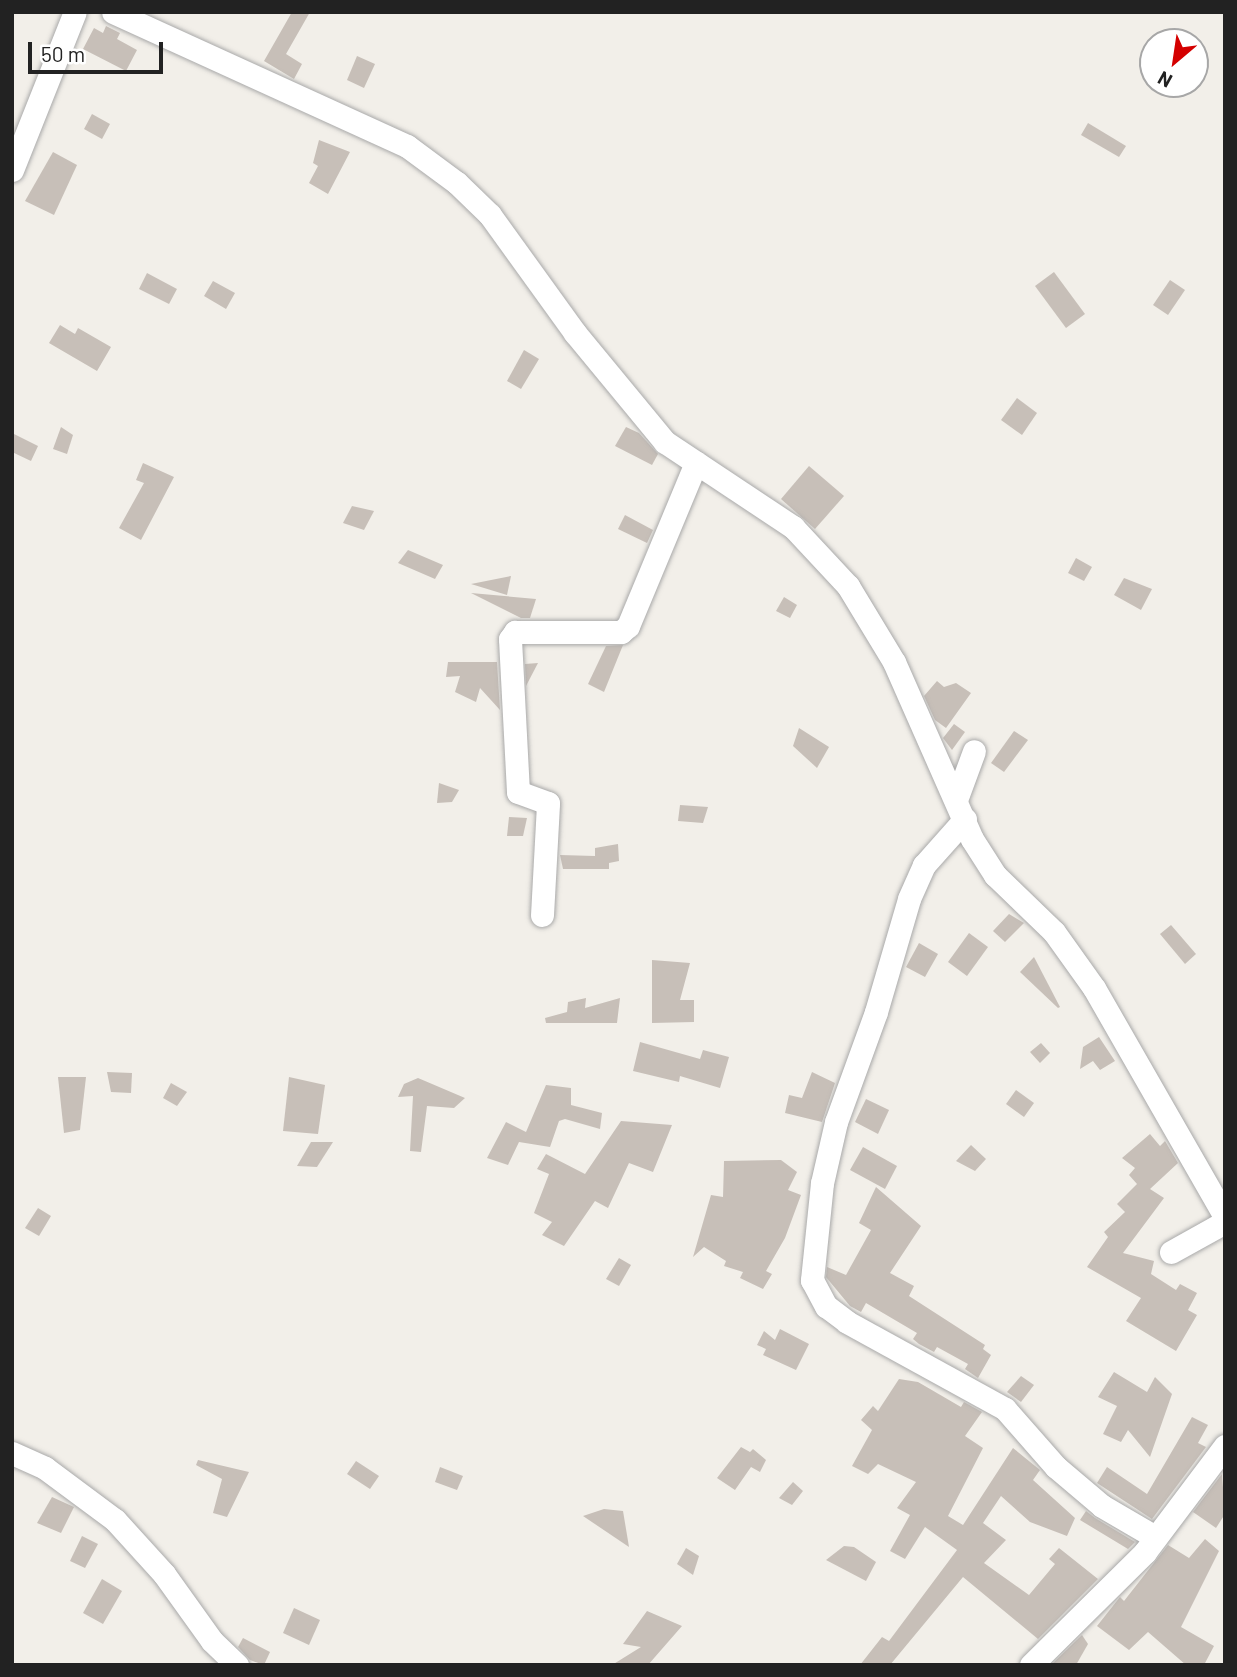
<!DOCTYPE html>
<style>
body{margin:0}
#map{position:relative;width:1237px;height:1677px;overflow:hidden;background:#f2efe9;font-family:Barlow,sans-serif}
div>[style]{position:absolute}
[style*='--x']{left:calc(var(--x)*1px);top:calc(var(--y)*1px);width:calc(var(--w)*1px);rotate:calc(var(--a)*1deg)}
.building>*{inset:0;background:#c7bfb8}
.roads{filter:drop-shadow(0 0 2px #a9a9a9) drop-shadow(0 0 2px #a9a9a9)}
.street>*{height:23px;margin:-11.5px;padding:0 11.5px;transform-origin:11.5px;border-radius:11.5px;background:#fff}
span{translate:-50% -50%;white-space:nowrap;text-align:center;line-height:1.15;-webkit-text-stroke:5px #fff;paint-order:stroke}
.frame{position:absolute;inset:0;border:14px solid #222;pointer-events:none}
.north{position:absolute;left:1139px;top:28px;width:70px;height:70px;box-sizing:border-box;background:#fff;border:2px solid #a7a7a7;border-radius:50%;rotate:209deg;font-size:19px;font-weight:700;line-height:28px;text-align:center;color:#222}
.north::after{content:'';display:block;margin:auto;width:24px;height:32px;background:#d40000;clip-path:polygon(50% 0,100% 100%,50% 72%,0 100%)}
.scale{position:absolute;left:28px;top:42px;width:135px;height:32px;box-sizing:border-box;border:4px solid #222;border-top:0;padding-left:9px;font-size:21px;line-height:24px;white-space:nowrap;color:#222;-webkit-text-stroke:5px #fff;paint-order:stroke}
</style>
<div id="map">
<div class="building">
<div style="clip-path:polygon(292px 12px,310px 12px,286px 54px,302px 64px,294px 79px,264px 61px)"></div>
<div style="clip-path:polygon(106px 26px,120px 33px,117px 39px,137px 50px,126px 71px,83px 49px,94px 28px,103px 33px)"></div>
<div style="clip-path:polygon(357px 56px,375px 64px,364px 88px,347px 80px)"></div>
<div style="clip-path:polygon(92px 114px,110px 124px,102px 139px,84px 129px)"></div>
<div style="clip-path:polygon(1088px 123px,1126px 146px,1119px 157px,1081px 135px)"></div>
<div style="clip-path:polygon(319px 140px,350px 152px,328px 194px,309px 183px,318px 166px,313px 163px)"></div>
<div style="clip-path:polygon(53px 152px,77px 165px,54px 215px,25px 201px)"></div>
<div style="clip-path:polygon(1054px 272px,1085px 314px,1066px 328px,1035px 286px)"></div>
<div style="clip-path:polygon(147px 273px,177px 289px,169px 304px,139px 289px)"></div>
<div style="clip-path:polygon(1170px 280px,1185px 290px,1168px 315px,1153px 305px)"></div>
<div style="clip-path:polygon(213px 281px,235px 293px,226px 309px,204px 296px)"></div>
<div style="clip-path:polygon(60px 325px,75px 334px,78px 328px,111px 347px,97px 371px,49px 343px)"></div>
<div style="clip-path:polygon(524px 350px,539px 359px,521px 389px,507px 381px)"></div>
<div style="clip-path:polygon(1017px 398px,1037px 413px,1022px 435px,1001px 420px)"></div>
<div style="clip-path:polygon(61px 427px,73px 435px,67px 454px,53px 449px)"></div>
<div style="clip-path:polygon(626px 427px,639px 433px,658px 454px,652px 465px,615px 446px)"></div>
<div style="clip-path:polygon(12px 433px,38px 446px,31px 461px,12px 452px)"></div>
<div style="clip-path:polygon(143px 463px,174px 477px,141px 540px,119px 528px,144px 483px,136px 480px)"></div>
<div style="clip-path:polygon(809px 466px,844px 496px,815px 529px,781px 499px)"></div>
<div style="clip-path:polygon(352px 506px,374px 511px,364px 530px,343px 523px)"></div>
<div style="clip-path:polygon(625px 515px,653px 530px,647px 543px,618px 529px)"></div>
<div style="clip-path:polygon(408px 550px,443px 565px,435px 579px,398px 563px)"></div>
<div style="clip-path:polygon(1076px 558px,1092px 567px,1084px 581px,1068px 573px)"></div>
<div style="clip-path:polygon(511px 576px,507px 595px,471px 584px)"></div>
<div style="clip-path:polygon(1124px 578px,1152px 589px,1141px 610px,1114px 595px)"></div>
<div style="clip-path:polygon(471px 593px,536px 599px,530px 618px,521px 618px)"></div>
<div style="clip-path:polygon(784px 597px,797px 605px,790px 618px,776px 611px)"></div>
<div style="clip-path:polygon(623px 645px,604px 692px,588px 684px,606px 646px)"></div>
<div style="clip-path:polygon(448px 662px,497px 662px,500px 710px,480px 688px,476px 702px,455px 692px,460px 676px,446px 677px)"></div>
<div style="clip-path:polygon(538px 663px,526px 686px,525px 664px)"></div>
<div style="clip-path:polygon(937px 681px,944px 687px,956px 683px,971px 693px,946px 728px,935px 720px,924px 696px)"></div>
<div style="clip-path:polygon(954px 724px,965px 732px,952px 750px,943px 738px)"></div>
<div style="clip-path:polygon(799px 728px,829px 747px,817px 768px,793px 746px)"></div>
<div style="clip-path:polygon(1014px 731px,1028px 740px,1004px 772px,991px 763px)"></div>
<div style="clip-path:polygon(439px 783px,459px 790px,452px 802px,437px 803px)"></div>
<div style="clip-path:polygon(680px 805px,708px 807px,703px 823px,678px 821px)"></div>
<div style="clip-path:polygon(509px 817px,527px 818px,523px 836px,507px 836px)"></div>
<div style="clip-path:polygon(618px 844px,619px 861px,609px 863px,609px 869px,563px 869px,560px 855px,595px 856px,595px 848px)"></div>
<div style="clip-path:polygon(1009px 914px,1024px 923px,1005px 942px,993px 931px)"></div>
<div style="clip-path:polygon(1171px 925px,1196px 954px,1185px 964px,1160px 934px)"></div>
<div style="clip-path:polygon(969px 933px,988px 947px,967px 976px,948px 962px)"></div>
<div style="clip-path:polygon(919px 943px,938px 954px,925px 977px,906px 967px)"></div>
<div style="clip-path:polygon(1034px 957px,1060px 1007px,1058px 1008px,1020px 972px)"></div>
<div style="clip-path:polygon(652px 960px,690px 963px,680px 1000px,694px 1000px,694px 1022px,652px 1023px)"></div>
<div style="clip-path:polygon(586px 998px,585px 1008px,620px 998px,617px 1023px,546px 1023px,545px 1018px,567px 1012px,568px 1002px)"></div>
<div style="clip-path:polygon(1099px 1037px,1115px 1061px,1100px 1070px,1093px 1061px,1080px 1069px,1083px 1047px)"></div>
<div style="clip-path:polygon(640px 1042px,700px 1059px,703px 1050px,729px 1057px,720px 1088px,680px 1076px,679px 1082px,633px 1071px)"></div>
<div style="clip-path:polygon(1041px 1043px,1050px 1053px,1040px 1063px,1030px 1052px)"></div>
<div style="clip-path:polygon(107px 1072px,132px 1073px,131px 1093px,111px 1092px)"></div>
<div style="clip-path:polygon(812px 1072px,835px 1083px,822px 1122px,785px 1113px,789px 1095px,802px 1098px)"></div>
<div style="clip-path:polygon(58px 1077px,86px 1077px,80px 1130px,64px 1133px)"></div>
<div style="clip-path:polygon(289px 1077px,325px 1085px,318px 1134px,283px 1131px)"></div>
<div style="clip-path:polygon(418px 1078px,465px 1098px,454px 1108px,427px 1106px,421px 1152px,410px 1151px,413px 1096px,398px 1097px,404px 1084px)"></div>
<div style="clip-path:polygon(171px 1083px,187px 1092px,177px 1106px,163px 1098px)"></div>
<div style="clip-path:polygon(546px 1085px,571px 1088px,571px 1105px,602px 1113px,600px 1129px,565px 1119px,559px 1121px,550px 1147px,519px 1142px,508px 1165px,487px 1158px,506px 1122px,526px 1132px)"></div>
<div style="clip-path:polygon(1016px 1090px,1034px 1103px,1024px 1117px,1006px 1104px)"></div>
<div style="clip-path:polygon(866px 1099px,889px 1110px,878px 1134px,855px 1122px)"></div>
<div style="clip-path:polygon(621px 1121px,672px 1125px,653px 1172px,629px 1163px,608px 1208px,595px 1201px,564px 1246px,542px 1235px,552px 1222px,534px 1213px,549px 1174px,537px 1169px,546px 1154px,585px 1174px)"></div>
<div style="clip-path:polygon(1150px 1134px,1160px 1146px,1165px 1141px,1178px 1163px,1150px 1189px,1164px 1198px,1123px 1253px,1154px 1261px,1151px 1274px,1176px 1290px,1180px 1284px,1197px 1293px,1188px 1310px,1197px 1315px,1176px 1351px,1126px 1321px,1141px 1298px,1087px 1267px,1108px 1237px,1104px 1232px,1125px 1212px,1117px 1204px,1137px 1184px,1129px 1175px,1135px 1168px,1122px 1158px)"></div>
<div style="clip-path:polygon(311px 1142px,333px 1142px,317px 1167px,297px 1166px)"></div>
<div style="clip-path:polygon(971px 1145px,986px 1159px,975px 1171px,956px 1161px)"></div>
<div style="clip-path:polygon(863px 1147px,897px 1166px,885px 1189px,850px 1170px)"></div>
<div style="clip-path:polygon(781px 1160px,797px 1172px,788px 1190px,801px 1195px,785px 1238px,766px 1271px,772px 1274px,763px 1289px,740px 1278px,743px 1272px,724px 1266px,726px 1261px,704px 1247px,693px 1257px,711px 1195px,723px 1197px,724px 1161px)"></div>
<div style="clip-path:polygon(876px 1187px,921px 1226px,890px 1273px,914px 1286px,909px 1296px,985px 1345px,983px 1349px,991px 1355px,978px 1378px,965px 1369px,968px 1364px,937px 1347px,934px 1352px,919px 1344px,913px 1339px,917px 1333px,866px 1303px,861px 1312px,850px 1306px,826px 1277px,827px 1267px,846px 1275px,871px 1230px,859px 1223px)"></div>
<div style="clip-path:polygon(38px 1208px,51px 1216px,39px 1236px,25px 1228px)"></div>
<div style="clip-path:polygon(619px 1258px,631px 1265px,619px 1286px,606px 1279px)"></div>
<div style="clip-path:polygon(780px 1329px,809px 1344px,796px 1370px,763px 1355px,766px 1349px,757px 1345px,764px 1331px,775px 1340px)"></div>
<div style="clip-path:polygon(1114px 1372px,1147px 1392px,1155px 1377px,1172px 1394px,1150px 1457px,1128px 1430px,1121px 1442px,1103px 1434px,1117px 1406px,1098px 1397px)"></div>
<div style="clip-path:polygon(1021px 1376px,1034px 1385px,1021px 1402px,1007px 1392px)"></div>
<div style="clip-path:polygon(899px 1379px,918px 1382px,961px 1407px,964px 1402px,982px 1412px,965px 1436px,983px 1448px,948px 1516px,963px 1525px,1013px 1448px,1040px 1470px,1033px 1480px,1075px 1518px,1067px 1536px,1030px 1522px,1001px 1496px,983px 1523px,1006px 1540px,984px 1563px,1029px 1595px,1055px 1564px,1049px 1559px,1059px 1548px,1098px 1579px,1038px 1639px,963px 1577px,890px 1665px,860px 1665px,882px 1637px,889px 1641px,957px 1550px,925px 1527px,905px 1559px,890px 1551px,910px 1515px,897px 1508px,916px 1482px,878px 1464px,868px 1474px,852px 1466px,872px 1430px,861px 1420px,873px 1406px,878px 1411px)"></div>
<div style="clip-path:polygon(1192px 1417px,1208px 1425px,1198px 1443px,1206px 1447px,1152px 1519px,1097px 1483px,1107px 1467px,1147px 1494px)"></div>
<div style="clip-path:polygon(741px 1447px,750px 1452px,753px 1449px,766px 1460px,760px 1472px,751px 1467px,735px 1490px,717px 1478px)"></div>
<div style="clip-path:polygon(198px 1460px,249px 1472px,227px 1517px,213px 1513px,222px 1479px,196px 1465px)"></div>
<div style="clip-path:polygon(356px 1461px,379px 1476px,370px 1489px,347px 1474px)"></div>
<div style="clip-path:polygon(440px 1467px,463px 1476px,457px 1490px,435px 1482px)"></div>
<div style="clip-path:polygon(1222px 1474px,1225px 1514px,1216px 1528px,1193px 1512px)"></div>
<div style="clip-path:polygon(793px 1482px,803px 1491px,792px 1505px,779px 1498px)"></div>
<div style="clip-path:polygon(52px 1497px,74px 1507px,61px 1533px,37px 1523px)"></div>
<div style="clip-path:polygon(604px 1509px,623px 1511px,629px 1547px,583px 1516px)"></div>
<div style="clip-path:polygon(1086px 1511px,1095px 1518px,1135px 1542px,1128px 1549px,1080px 1520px)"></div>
<div style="clip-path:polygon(82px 1536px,98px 1544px,85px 1568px,70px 1561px)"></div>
<div style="clip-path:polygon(1205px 1539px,1219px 1551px,1181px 1627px,1214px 1646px,1204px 1665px,1186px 1665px,1148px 1632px,1129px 1650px,1097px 1626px,1120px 1597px,1124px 1601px,1168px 1545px,1189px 1558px)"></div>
<div style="clip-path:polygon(844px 1546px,854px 1547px,876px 1562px,866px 1581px,826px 1560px)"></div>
<div style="clip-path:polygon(686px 1548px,699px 1556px,693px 1575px,677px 1564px)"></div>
<div style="clip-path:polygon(102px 1579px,122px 1591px,103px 1624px,83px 1613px)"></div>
<div style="clip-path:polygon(294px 1608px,320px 1620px,309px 1645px,283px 1633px)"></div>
<div style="clip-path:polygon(647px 1611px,682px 1626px,648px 1665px,612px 1665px,641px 1647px,623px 1644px)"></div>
<div style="clip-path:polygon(1082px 1635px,1088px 1644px,1076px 1665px,1051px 1665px)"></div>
<div style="clip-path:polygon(243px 1638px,270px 1652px,264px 1665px,250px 1660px,238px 1647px)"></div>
</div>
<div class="roads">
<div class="street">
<div style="--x:113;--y:12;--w:323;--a:24.5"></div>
<div style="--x:407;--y:146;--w:62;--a:36.5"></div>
<div style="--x:457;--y:183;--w:46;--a:44.1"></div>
<div style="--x:490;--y:215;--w:145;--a:54.2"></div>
<div style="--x:575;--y:333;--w:141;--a:50.5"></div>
<div style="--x:665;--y:442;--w:154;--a:33.6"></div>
<div style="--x:793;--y:527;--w:81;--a:47"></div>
<div style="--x:848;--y:586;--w:89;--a:58.8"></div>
<div style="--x:894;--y:662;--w:193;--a:66.2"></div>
<div style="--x:972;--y:839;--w:43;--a:57.4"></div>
<div style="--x:995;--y:875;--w:82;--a:44"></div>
<div style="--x:1054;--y:932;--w:69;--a:54.5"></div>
<div style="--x:1094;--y:988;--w:264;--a:60.2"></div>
<div style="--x:12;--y:170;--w:170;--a:-68.3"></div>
<div style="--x:956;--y:800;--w:52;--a:-69.8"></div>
<div style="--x:965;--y:819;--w:62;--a:131.7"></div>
<div style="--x:924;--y:865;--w:37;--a:114"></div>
<div style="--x:909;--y:899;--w:118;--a:106.3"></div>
<div style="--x:876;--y:1012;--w:117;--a:110"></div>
<div style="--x:836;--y:1122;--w:63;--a:102.9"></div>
<div style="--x:822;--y:1183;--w:98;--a:95.9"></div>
<div style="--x:812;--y:1280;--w:30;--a:62"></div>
<div style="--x:826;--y:1306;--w:26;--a:37"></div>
<div style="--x:847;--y:1322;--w:180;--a:28.8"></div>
<div style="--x:1005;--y:1409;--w:77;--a:48.7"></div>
<div style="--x:1056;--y:1467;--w:60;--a:40.3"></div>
<div style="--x:1102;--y:1506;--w:61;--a:30.3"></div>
<div style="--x:542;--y:915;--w:112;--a:-86.9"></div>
<div style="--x:548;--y:803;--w:32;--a:-160"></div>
<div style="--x:518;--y:792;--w:153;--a:-93"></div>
<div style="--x:510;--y:639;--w:9;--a:-54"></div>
<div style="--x:515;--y:632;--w:106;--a:0"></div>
<div style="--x:621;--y:632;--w:9;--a:-41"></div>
<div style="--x:628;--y:626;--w:177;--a:-67.4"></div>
<div style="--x:1171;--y:1252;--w:62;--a:-29.1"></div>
<div style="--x:12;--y:1453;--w:36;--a:24"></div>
<div style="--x:45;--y:1468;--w:87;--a:36.6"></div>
<div style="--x:115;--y:1520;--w:73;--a:47.8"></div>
<div style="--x:164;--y:1574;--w:82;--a:54.4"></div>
<div style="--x:212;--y:1641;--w:35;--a:44"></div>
<div style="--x:1031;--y:1665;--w:161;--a:-44.7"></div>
<div style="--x:1145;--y:1552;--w:133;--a:-53"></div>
</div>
</div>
<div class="frame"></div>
<div class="north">N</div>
<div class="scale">50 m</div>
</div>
